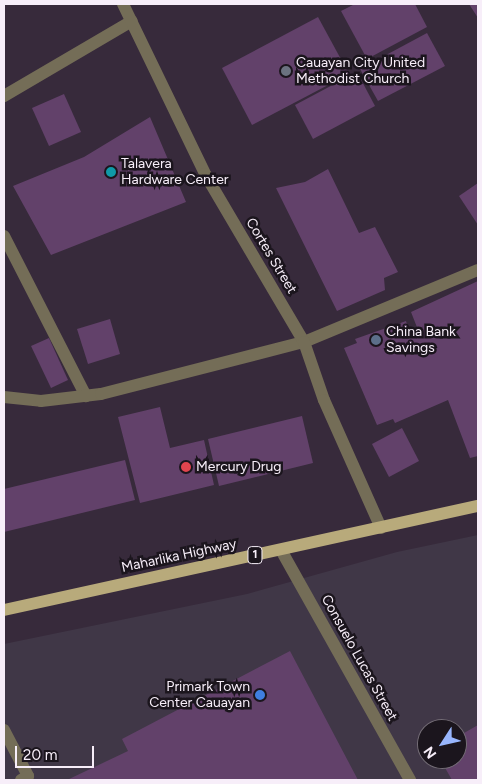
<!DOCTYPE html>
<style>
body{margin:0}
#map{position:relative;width:482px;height:784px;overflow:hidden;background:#372a3b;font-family:Figtree,sans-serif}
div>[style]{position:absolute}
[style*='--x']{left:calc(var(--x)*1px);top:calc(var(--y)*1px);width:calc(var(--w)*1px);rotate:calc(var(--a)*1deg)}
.commercial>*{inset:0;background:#403747}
.building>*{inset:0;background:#62416a}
.service>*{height:12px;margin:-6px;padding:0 6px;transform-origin:6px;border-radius:6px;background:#746d57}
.minor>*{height:12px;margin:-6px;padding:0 6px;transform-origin:6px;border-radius:6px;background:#746d57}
.tertiary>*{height:12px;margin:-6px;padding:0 6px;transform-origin:6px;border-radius:6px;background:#746d57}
.primary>*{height:12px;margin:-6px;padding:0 6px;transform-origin:6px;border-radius:6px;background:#b8aa7b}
.dots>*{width:14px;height:14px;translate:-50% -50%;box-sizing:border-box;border:2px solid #1b151d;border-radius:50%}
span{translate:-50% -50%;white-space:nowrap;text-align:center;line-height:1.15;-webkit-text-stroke:5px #1b151d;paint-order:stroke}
.shield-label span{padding:1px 4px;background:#1b151d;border:1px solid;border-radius:4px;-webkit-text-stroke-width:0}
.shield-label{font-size:12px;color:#f7eef9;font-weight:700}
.poi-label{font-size:14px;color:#f7eef9}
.left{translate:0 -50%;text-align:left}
.right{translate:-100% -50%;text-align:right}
.street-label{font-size:14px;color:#f7eef9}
.frame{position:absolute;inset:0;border:5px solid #f7eef9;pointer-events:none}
.north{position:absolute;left:417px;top:719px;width:50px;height:50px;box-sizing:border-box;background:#1b151d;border:1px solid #736c75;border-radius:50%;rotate:235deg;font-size:14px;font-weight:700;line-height:20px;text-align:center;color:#f7eef9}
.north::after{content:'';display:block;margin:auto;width:18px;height:22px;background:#98b5fd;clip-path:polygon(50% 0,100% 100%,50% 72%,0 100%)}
.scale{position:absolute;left:15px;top:746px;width:79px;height:22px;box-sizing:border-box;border:2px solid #f7eef9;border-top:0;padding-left:6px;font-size:15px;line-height:18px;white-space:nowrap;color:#f7eef9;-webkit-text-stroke:4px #1b151d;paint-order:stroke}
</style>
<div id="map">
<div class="commercial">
<div style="clip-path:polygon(evenodd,478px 535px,478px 780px,4px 780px,4px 644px,247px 594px,397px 552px,478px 535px,427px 729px,457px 729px,457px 759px,427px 759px,427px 729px)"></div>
</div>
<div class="building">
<div style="clip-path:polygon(355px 4px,415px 4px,427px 27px,367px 59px,341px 11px)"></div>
<div style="clip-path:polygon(469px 4px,478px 4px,478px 18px)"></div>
<div style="clip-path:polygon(318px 17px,349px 74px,252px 125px,222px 68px)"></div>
<div style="clip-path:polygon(427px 33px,445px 66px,378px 101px,360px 69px)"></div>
<div style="clip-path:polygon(357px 72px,375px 106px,313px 139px,295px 105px)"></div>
<div style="clip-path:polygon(64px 94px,81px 132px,49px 146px,32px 108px)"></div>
<div style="clip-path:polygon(150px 117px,186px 202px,51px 255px,13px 186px,84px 157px)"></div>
<div style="clip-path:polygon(328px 169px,359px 233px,375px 227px,398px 272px,384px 278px,385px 290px,337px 311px,276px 188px,305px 182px)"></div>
<div style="clip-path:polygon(478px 183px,478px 225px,459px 196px)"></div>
<div style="clip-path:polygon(478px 281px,478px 456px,470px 458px,448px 400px,395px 423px,393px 419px,377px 425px,344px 348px,357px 343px,355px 339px,406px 321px,410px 335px,420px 335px,411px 312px)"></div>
<div style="clip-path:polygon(110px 319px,120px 354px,88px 364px,77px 329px)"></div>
<div style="clip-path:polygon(49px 338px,68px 380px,51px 388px,31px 346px)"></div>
<div style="clip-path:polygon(160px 407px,170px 448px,204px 440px,214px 485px,140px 503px,118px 417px)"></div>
<div style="clip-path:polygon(302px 416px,313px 463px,219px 486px,208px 439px)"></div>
<div style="clip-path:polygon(402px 428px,419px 461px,389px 477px,372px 444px)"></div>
<div style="clip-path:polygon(125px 460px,135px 500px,4px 532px,4px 489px)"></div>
<div style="clip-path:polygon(290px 651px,358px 780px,67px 780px,128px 751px,122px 739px)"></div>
<div style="clip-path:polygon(478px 725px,478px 780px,452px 780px,440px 759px,457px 759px,457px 737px)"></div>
</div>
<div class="service">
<div style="--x:304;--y:342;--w:188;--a:-22.5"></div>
<div style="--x:4;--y:730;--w:52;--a:62.4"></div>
<div style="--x:28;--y:776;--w:8;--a:150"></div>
</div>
<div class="minor">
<div style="--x:4;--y:96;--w:148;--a:-30.4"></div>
<div style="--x:4;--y:236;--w:180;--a:62.9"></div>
<div style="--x:4;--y:397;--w:37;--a:6"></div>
<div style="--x:41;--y:401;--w:60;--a:-6.7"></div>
<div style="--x:101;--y:394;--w:210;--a:-14.4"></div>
</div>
<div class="tertiary">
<div style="--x:123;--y:4;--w:189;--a:64.2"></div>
<div style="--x:205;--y:174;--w:195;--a:59.5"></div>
<div style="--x:304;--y:342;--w:61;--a:71"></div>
<div style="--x:324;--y:400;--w:140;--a:66"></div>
<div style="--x:281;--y:550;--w:264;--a:60.7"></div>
</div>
<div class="primary">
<div style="--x:4;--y:610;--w:485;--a:-12.4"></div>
</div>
<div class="dots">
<div style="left:286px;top:71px;background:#6b7280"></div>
<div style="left:111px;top:172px;background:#0f9aa8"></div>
<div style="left:376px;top:340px;background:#5c6f8a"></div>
<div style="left:186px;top:467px;background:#e0444e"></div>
<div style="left:260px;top:695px;background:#3f7fe0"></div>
</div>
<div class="shield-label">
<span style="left:255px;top:555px">1</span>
</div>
<div class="poi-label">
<span class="left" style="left:296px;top:71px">Cauayan City United<br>Methodist Church</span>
<span class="left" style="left:121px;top:172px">Talavera<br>Hardware Center</span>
<span class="left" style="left:386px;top:340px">China Bank<br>Savings</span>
<span class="left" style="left:196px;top:467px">Mercury Drug</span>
<span class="right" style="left:250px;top:695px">Primark Town<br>Center Cauayan</span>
</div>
<div class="street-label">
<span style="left:271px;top:256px;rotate:59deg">Cortes Street</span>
<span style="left:179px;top:556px;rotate:-12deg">Maharlika Highway</span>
<span style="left:359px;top:658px;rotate:61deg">Consuelo Lucas Street</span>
</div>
<div class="frame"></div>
<div class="north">N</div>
<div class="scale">20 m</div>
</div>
